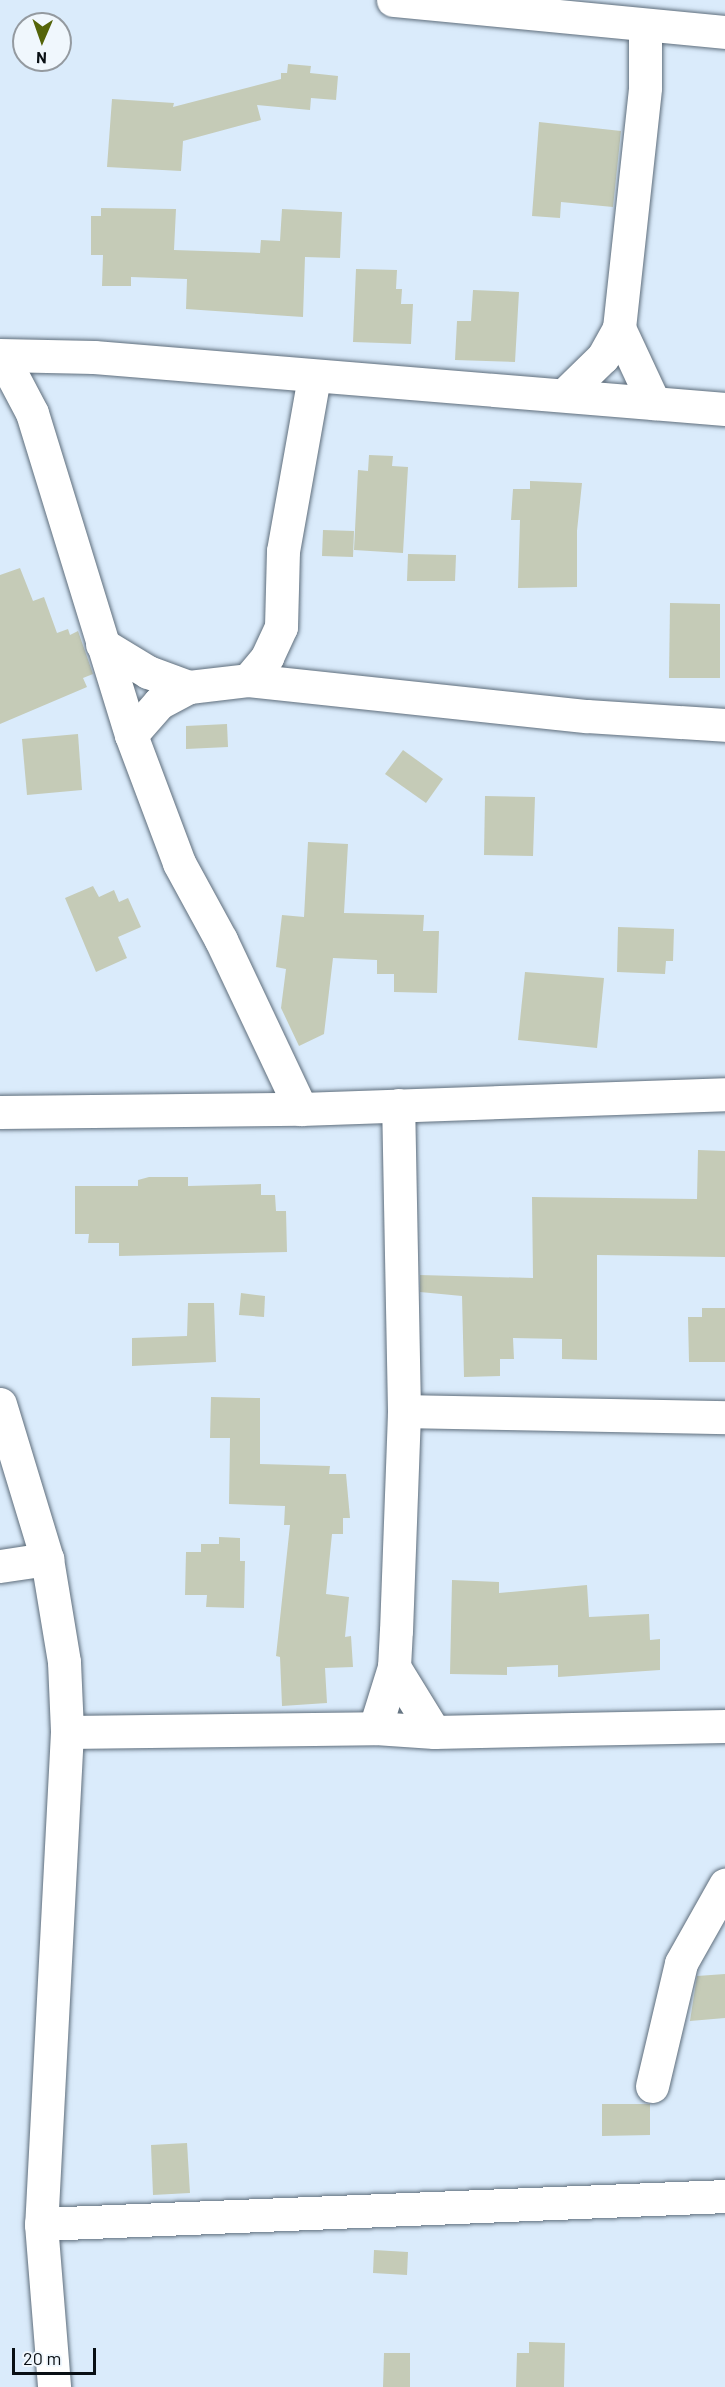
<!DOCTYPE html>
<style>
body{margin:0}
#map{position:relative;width:725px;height:2387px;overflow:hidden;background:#daebfb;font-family:Barlow,sans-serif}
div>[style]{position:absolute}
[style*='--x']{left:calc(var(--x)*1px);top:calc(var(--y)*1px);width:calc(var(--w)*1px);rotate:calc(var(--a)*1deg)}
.building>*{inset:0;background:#c5cbb7}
.roads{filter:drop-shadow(0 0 2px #5f6e7c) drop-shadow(0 0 2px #5f6e7c)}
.minor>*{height:33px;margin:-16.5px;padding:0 16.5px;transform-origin:16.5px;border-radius:16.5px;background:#fff}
.major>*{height:33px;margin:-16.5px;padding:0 16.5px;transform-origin:16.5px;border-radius:16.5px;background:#fff}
span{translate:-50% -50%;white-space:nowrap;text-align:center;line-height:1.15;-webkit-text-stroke:4.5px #f0f7fd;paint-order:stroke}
.north{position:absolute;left:12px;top:12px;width:60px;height:60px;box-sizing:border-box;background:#f0f7fd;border:2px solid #949aa0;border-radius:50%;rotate:182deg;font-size:16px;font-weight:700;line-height:24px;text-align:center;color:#090f14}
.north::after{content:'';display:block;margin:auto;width:21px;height:27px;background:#54640a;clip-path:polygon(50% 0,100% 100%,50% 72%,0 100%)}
.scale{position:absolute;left:12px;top:2348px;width:84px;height:27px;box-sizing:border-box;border:3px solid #090f14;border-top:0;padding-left:8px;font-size:18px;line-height:21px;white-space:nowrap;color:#090f14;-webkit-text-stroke:4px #f0f7fd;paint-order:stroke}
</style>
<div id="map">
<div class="building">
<div style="clip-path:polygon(288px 64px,311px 66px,310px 73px,338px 76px,336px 100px,311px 98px,310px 110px,257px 105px,261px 120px,183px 141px,181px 171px,107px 167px,112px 99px,174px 103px,173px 107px,281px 79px,281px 73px,287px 73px)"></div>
<div style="clip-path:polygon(539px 122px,621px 131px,613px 207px,561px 202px,560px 218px,532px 216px)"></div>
<div style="clip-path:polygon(101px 208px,176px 209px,174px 250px,260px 253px,261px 240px,280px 241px,282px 209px,342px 212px,340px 258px,305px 257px,303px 317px,186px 309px,187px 279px,131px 277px,131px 286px,102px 286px,103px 255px,91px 255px,91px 216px,101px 216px)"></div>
<div style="clip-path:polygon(356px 269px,397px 270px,396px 289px,402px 289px,401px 304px,413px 304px,411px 344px,353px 342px)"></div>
<div style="clip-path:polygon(473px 290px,519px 292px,515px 362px,455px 360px,457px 321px,471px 321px)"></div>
<div style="clip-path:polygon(369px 455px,393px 456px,392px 466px,408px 467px,403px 553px,354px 550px,358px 470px,368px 471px)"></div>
<div style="clip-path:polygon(530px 481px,582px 483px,577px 531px,577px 587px,518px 588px,520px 520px,511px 520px,513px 489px,530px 489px)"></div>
<div style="clip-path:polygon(323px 530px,354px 531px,353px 557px,322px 556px)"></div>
<div style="clip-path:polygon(408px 554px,456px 555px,455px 581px,407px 581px)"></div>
<div style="clip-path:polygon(20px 568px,33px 601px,44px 597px,57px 633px,68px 629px,70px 635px,78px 631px,93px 674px,83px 678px,87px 687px,0 724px,0 575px)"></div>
<div style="clip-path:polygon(670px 603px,720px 604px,720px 678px,669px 678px)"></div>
<div style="clip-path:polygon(227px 724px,228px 747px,186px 749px,186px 726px)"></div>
<div style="clip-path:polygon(78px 734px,82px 790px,27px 795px,22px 739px)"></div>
<div style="clip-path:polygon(403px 750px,443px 779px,426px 803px,385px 774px)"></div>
<div style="clip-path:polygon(485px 796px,535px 797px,533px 856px,484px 855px)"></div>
<div style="clip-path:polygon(308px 842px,348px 844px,344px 913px,424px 915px,423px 931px,439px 931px,437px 993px,394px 992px,394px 974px,377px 974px,377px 960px,333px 958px,324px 1034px,299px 1046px,281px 1008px,286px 969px,276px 967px,282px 915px,304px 917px)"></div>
<div style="clip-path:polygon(93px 886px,99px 897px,114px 890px,119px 902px,128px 898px,141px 927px,118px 937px,127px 958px,96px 972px,65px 898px)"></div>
<div style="clip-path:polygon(618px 927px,674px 929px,673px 961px,666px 961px,665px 974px,617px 972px)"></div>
<div style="clip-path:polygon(525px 972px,604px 978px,597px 1048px,518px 1040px)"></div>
<div style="clip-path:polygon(698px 1150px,725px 1151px,725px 1257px,597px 1255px,597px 1360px,562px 1359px,562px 1339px,513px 1338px,514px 1359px,500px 1359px,500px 1376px,464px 1377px,462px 1296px,420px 1292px,420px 1275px,533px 1278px,532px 1197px,697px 1199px)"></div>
<div style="clip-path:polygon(149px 1177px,188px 1177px,188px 1186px,261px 1184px,261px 1195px,275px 1195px,276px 1211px,286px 1211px,287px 1252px,119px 1256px,119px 1243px,88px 1243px,89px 1234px,75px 1234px,75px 1186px,138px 1186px,138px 1180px)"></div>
<div style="clip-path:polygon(241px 1293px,265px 1296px,264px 1317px,239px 1315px)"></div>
<div style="clip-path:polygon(188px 1303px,214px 1303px,216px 1362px,132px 1366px,132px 1338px,187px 1336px)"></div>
<div style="clip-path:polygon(702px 1308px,725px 1308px,725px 1362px,689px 1362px,688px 1317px,702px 1317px)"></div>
<div style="clip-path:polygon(211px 1397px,260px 1398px,260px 1464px,330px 1466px,329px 1474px,346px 1474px,350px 1518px,343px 1518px,343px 1534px,332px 1534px,326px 1594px,349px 1597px,345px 1637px,351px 1636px,353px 1667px,325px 1668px,327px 1703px,282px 1706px,280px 1657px,276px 1656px,290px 1525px,284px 1525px,285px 1506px,229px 1504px,230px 1438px,210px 1438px)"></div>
<div style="clip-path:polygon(219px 1537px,240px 1538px,240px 1561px,245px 1561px,244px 1608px,206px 1607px,207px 1595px,185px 1595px,186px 1552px,201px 1552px,201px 1544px,219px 1544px)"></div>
<div style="clip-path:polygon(452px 1580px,499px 1582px,499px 1593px,587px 1585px,589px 1617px,649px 1614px,650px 1640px,660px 1639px,660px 1670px,558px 1677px,558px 1665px,507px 1667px,507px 1675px,450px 1674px)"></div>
<div style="clip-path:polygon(725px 1974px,725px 2018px,690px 2021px,697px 1976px)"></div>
<div style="clip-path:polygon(602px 2104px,650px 2104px,650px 2135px,602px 2136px)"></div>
<div style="clip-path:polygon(187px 2143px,190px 2193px,153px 2195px,151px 2145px)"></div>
<div style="clip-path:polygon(374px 2250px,408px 2252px,407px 2275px,373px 2273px)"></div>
<div style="clip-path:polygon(529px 2342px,565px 2343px,564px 2387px,516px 2387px,517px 2353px,529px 2353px)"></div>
<div style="clip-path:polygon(384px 2353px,410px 2353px,410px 2387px,383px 2387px)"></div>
</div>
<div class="roads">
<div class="minor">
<div style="--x:619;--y:328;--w:83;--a:65"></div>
<div style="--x:0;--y:355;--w:94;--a:1.2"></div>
<div style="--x:94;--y:357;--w:633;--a:4.71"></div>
<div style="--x:2;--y:356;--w:64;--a:62.2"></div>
<div style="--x:32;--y:413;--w:337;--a:72.9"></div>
<div style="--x:131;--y:735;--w:137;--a:69.4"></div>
<div style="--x:179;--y:863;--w:88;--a:61.4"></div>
<div style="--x:221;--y:940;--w:187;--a:64.7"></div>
<div style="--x:564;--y:395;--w:54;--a:-44.3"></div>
<div style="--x:603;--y:357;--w:33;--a:-61"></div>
<div style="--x:619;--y:328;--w:242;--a:-83.8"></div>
<div style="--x:645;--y:87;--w:62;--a:-90"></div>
<div style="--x:102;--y:644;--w:54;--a:31.3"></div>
<div style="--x:148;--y:672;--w:44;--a:20.1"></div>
<div style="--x:248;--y:680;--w:30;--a:-50"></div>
<div style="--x:267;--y:657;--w:33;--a:-65"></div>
<div style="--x:281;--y:627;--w:76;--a:-88.5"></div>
<div style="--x:283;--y:551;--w:177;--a:-79.9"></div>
<div style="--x:131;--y:735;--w:43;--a:-48.8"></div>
<div style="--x:159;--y:703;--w:34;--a:-28"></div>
<div style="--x:189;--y:687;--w:59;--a:-6.8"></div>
<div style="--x:248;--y:680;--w:341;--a:6.1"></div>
<div style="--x:587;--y:716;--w:138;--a:3.7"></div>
<div style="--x:0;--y:1112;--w:301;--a:-0.6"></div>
<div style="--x:301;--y:1109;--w:424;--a:-2"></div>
<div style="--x:0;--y:1404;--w:162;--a:73.1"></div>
<div style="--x:47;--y:1559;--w:104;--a:80.6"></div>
<div style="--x:64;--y:1662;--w:70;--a:87.5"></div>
<div style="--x:67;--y:1732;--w:493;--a:93"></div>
<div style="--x:41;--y:2224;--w:164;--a:85.4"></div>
<div style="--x:404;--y:1411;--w:321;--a:1.1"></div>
<div style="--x:0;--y:1566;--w:48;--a:-8.5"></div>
<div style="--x:394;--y:1667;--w:76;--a:58.4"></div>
<div style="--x:375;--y:1728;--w:64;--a:-72.7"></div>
<div style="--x:394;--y:1667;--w:36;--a:-87"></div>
<div style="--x:396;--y:1631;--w:220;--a:-87.9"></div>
<div style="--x:404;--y:1411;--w:306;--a:-91.1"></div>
<div style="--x:67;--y:1732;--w:308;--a:-0.7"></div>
<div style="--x:375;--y:1728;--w:59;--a:3.9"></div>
<div style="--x:434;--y:1732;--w:291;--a:-1.2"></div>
<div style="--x:652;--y:2086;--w:126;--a:-76.7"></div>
<div style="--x:681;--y:1963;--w:90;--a:-60.6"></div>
<div style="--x:41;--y:2224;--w:685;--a:-2.34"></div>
</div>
<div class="major">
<div style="--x:393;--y:0;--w:334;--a:5.5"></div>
</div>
</div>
<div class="north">N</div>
<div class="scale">20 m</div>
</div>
